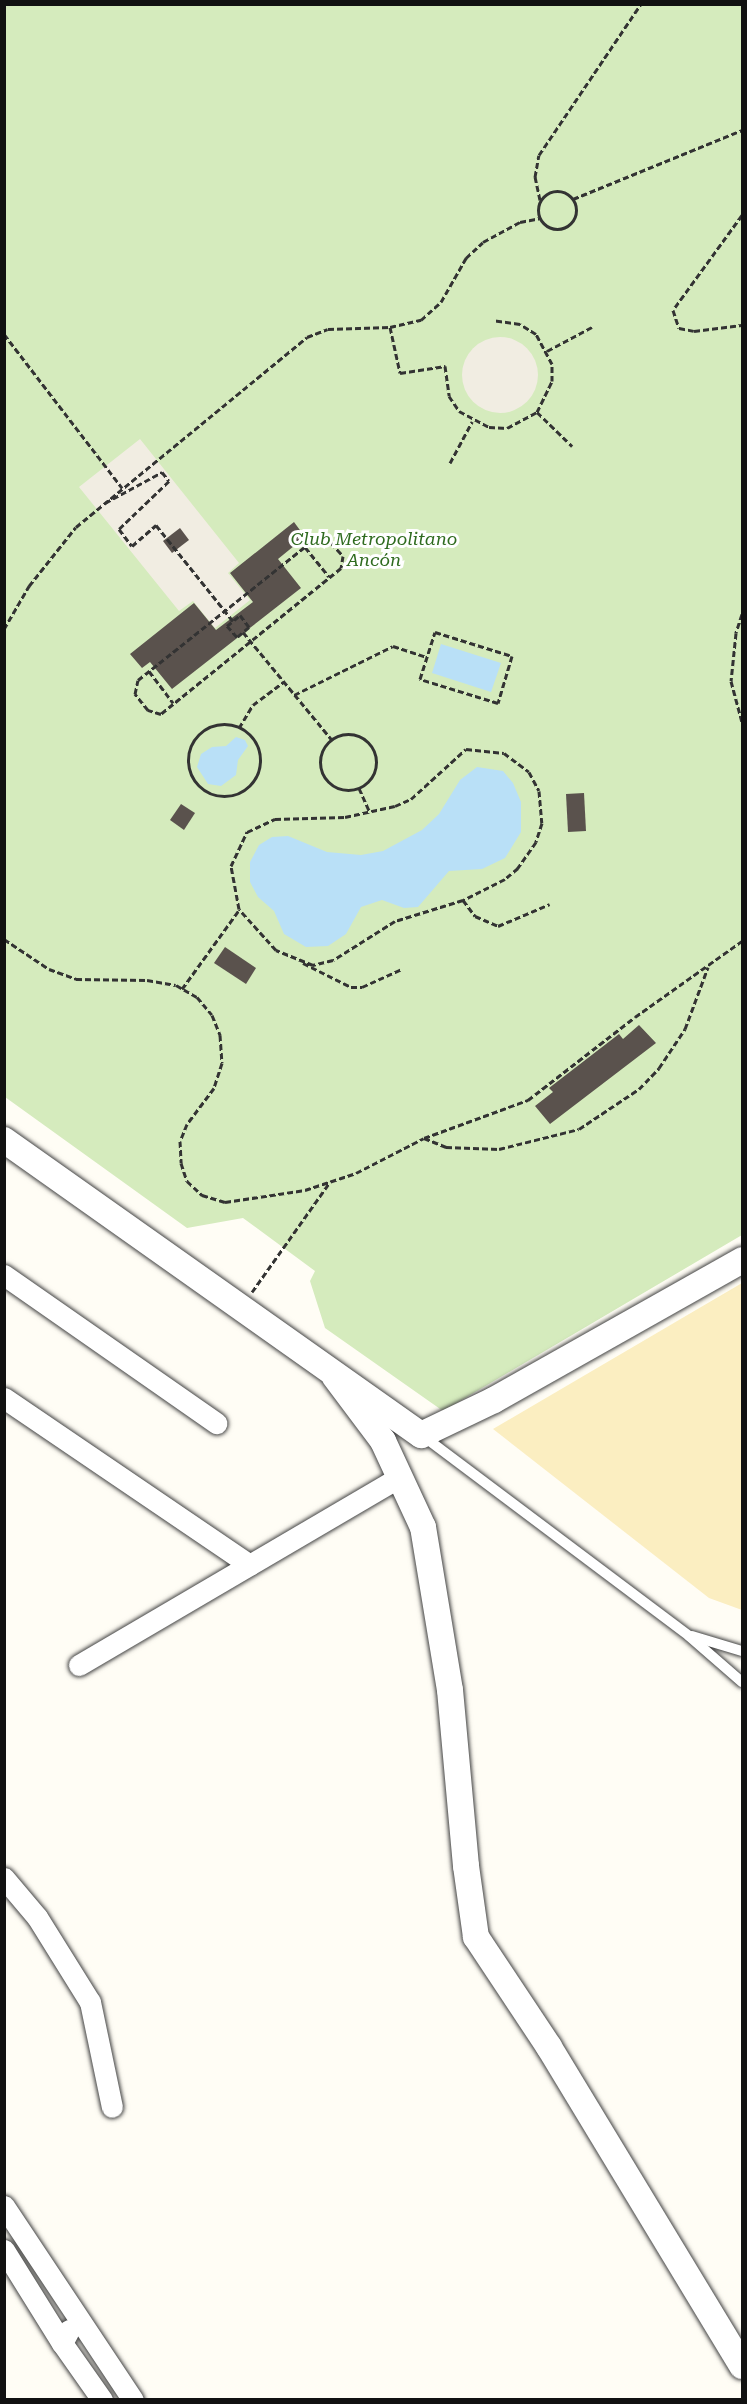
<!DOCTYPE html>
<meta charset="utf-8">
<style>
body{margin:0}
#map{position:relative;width:747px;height:2404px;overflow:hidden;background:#fffdf5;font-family:"Roboto Serif",serif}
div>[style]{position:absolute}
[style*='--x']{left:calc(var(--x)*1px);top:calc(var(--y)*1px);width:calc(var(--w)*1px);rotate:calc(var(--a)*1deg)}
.green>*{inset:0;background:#d5ebbd}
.sand>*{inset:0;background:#fbeec1}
.plaza>*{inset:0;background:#f1ede2}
.round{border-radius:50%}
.water>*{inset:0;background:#b9e0f7}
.building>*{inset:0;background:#5a524d}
.path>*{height:3px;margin-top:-1.5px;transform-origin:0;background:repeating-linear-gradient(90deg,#333 0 6px,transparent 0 9px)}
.path>.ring{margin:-1.5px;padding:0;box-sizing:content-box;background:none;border:3px solid #333;border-radius:50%}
.roads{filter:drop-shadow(0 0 2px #444) drop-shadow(0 0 2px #444)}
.service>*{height:10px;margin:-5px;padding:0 5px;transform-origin:5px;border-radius:5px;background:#fff}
.minor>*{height:21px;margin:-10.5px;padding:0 10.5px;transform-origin:10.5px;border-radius:10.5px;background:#fff}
.tertiary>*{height:26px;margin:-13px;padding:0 13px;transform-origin:13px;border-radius:13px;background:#fff}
span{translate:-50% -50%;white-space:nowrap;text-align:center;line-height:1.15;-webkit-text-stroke:6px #fff;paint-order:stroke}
.park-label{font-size:18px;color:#2f6b1f;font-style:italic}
.frame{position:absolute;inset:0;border:6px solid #111;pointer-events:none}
</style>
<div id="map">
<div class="green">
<div style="clip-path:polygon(4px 5px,742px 5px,742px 1235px,443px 1411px,325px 1328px,310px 1281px,315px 1271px,243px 1218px,187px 1228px,5px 1097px)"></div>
</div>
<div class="sand">
<div style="clip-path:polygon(742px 1283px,742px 1610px,709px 1598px,493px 1429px)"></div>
</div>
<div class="plaza">
<div class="round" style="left:462px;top:337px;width:76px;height:76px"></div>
<div style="clip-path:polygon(140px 439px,239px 563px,228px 573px,250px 600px,215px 628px,193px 601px,179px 611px,79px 487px)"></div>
</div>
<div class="water">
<div style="clip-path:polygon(441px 644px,501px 663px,491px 692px,432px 673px)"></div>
<div style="clip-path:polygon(236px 737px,245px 740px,248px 746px,238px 760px,236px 775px,221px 786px,208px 784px,197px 767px,201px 754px,212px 747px,226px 746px)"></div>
<div style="clip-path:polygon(477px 767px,503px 771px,513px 783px,521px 802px,521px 832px,505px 858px,482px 869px,449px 871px,418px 907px,404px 908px,382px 900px,361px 907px,346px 934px,328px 946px,306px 947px,284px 934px,274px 911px,258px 897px,250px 882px,250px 862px,259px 845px,272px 837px,288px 836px,327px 852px,361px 855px,383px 851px,422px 830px,439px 814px,460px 780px)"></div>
</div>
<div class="building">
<div style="clip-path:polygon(294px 522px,305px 537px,278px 559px,301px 588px,172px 689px,150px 662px,142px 668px,130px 654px,194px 603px,216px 630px,253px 602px,230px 573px)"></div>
<div style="clip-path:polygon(180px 528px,189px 540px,172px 553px,163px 541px)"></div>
<div style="clip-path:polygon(584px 793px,586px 831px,568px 832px,566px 794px)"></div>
<div style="clip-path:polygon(181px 804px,195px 813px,184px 830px,170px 820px)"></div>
<div style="clip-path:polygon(225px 947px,256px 968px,246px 984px,214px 963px)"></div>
<div style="clip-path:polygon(639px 1025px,656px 1043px,550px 1124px,535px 1106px,553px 1092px,549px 1088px,619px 1034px,623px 1039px)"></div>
</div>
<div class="path">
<div class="ring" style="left:538px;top:191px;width:35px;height:35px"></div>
<div style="--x:573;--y:199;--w:183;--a:-22.2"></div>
<div style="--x:540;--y:200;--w:24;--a:-102"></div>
<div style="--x:535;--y:177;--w:22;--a:-80"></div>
<div style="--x:539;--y:155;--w:182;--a:-56"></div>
<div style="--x:742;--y:215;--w:117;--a:126"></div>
<div style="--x:673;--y:310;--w:19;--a:72"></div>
<div style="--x:679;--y:328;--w:15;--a:11"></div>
<div style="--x:694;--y:331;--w:48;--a:-7.1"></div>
<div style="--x:390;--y:327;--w:47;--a:77.7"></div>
<div style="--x:400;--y:373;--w:46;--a:-8.8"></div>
<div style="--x:445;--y:366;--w:30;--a:82"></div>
<div style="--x:449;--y:396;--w:18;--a:56"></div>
<div style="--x:459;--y:411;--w:34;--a:28"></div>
<div style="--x:489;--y:427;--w:18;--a:3"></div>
<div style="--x:507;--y:428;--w:34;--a:-28"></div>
<div style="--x:537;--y:412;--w:34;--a:-64"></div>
<div style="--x:552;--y:381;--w:17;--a:-90"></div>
<div style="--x:552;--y:364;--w:34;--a:-118"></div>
<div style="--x:536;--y:334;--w:19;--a:-148"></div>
<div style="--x:520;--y:324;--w:27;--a:-172"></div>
<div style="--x:4;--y:334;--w:194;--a:52.5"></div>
<div style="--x:547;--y:351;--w:51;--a:-28.1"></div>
<div style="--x:537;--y:412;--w:49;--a:44.2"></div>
<div style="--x:450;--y:463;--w:47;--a:-61.8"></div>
<div style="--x:105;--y:503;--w:65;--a:-28.5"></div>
<div style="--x:162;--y:472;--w:11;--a:52"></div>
<div style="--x:169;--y:481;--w:69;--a:136.2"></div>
<div style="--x:119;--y:529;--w:21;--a:53"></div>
<div style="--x:132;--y:546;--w:32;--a:-41"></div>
<div style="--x:156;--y:525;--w:123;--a:51.3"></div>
<div style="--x:325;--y:536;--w:27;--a:48"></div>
<div style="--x:343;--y:556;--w:12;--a:99"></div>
<div style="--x:341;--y:568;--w:232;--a:141"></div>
<div style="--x:161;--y:714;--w:14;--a:-163"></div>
<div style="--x:148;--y:710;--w:21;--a:-129"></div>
<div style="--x:135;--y:694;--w:14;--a:-78"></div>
<div style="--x:138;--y:680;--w:228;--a:-38.6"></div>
<div style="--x:316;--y:538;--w:9;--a:-13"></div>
<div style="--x:305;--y:547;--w:38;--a:51"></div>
<div style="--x:742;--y:614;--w:20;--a:108"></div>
<div style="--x:736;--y:633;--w:48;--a:95.9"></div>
<div style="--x:731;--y:681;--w:42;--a:75"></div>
<div style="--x:240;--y:615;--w:15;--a:53"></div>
<div style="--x:249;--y:627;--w:16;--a:140"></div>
<div style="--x:237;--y:637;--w:15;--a:-132"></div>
<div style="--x:227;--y:626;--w:17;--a:-40"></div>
<div style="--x:4;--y:629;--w:50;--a:-59.8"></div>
<div style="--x:29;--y:586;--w:75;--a:-51.5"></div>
<div style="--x:76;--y:527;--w:299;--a:-39.4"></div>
<div style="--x:307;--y:337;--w:22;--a:-21"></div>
<div style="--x:328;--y:329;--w:62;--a:-1.8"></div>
<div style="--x:390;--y:327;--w:32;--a:-13"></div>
<div style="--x:421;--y:320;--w:27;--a:-42"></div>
<div style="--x:441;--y:302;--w:51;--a:-60.4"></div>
<div style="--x:466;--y:258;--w:23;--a:-43"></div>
<div style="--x:483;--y:242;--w:42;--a:-28.4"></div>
<div style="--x:520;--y:222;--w:20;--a:-11"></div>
<div style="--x:243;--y:632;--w:140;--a:50.5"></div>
<div style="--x:435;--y:632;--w:81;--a:17.3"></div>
<div style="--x:512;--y:656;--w:49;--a:106.6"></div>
<div style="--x:498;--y:703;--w:82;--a:-162.9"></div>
<div style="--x:420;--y:679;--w:49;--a:-72.3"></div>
<div style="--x:149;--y:671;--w:40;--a:53"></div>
<div style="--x:294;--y:695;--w:110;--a:-26.3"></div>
<div style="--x:393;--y:646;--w:35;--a:18"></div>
<div class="ring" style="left:188px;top:724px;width:69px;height:69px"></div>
<div style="--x:239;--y:728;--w:27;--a:-59"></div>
<div style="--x:253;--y:705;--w:39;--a:-37"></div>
<div class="ring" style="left:320px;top:734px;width:53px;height:53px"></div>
<div style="--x:466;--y:749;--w:38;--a:6"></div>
<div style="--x:504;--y:753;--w:31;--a:37"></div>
<div style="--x:529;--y:772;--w:21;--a:62"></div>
<div style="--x:539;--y:791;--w:32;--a:85"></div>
<div style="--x:542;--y:823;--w:20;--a:108"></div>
<div style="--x:536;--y:842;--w:32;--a:125"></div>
<div style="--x:518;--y:868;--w:17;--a:140"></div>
<div style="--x:505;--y:879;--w:47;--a:153.4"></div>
<div style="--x:463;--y:900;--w:71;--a:162.8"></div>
<div style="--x:395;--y:921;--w:73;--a:147.8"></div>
<div style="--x:333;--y:960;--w:21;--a:166"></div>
<div style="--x:313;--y:965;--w:40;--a:-158"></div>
<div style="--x:276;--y:950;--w:55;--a:-132.1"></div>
<div style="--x:239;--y:909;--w:44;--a:-100.5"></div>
<div style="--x:231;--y:866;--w:38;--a:-65"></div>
<div style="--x:247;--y:832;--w:31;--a:-25"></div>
<div style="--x:275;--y:819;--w:70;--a:-1.6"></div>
<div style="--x:345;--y:817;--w:51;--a:-12.4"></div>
<div style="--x:395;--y:806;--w:17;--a:-24"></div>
<div style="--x:411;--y:799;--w:74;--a:-42.3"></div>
<div style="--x:359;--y:788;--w:27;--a:66"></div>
<div style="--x:463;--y:900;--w:20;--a:53"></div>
<div style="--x:475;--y:916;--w:25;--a:23"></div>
<div style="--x:498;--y:926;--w:56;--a:-22.9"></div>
<div style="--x:4;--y:939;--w:54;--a:33.7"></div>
<div style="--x:49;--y:969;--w:29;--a:20"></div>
<div style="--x:76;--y:979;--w:71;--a:0.8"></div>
<div style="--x:147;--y:980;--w:29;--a:10"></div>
<div style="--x:176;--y:985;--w:24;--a:30"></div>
<div style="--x:197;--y:997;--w:23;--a:50"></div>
<div style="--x:212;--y:1015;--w:22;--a:68"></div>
<div style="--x:220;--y:1035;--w:28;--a:86"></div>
<div style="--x:222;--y:1063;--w:26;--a:108"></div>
<div style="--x:214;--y:1088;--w:45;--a:126.9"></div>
<div style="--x:187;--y:1124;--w:18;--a:112"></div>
<div style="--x:180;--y:1141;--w:22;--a:87"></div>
<div style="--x:181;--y:1163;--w:19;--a:72"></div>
<div style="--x:187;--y:1181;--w:21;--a:43"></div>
<div style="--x:202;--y:1195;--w:24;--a:17"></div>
<div style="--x:225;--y:1202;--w:81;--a:-8.5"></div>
<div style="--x:305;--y:1190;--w:54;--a:-18.4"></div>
<div style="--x:356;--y:1173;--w:76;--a:-27.2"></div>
<div style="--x:424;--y:1138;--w:111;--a:-20.1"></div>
<div style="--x:528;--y:1100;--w:135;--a:-37.8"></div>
<div style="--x:635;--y:1017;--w:131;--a:-35.4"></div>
<div style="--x:303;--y:963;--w:54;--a:26.6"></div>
<div style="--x:351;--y:987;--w:11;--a:0"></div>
<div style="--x:362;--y:987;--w:44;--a:-24.2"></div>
<div style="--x:182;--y:989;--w:97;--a:-54.2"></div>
<div style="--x:424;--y:1138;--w:24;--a:22"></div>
<div style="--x:446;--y:1147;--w:53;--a:2.2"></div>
<div style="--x:499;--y:1149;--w:82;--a:-14"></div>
<div style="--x:579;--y:1129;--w:72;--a:-33.7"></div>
<div style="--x:639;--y:1089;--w:29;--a:-46"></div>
<div style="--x:659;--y:1068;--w:47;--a:-56.3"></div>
<div style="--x:685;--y:1029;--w:66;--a:-69.6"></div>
<div style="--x:252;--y:1292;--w:135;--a:-54.7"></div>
</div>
<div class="roads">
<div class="service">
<div style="--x:423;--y:1436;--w:333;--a:36.9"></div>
<div style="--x:689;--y:1636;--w:70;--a:41"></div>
<div style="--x:692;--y:1636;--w:52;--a:16.7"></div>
</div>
<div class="minor">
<div style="--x:4;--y:1275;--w:259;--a:34.9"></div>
<div style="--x:4;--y:1398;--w:297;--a:34.2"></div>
<div style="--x:79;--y:1665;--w:372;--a:-30.4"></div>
<div style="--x:4;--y:1878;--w:51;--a:49.8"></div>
<div style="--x:37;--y:1917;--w:100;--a:58.1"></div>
<div style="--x:90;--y:2002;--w:107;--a:78.2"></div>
<div style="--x:4;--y:2206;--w:233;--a:56.4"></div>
<div style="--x:4;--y:2250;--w:110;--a:58.1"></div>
<div style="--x:69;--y:2330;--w:15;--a:118"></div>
<div style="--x:62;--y:2343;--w:70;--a:54.9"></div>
</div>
<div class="tertiary">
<div style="--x:4;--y:1140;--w:511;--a:35.28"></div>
<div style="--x:421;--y:1435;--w:81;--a:-25.6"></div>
<div style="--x:494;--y:1400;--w:285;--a:-29.4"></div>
<div style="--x:335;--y:1377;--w:80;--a:53.1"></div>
<div style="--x:383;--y:1441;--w:95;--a:65.1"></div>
<div style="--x:423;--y:1527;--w:165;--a:80.6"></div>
<div style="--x:450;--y:1690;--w:177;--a:84.8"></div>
<div style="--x:466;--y:1866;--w:72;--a:82"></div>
<div style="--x:476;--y:1937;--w:132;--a:56.4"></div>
<div style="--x:549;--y:2047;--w:373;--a:58.8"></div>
</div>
</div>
<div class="park-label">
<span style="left:374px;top:550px">Club Metropolitano<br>Ancón</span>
</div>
<div class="frame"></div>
</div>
